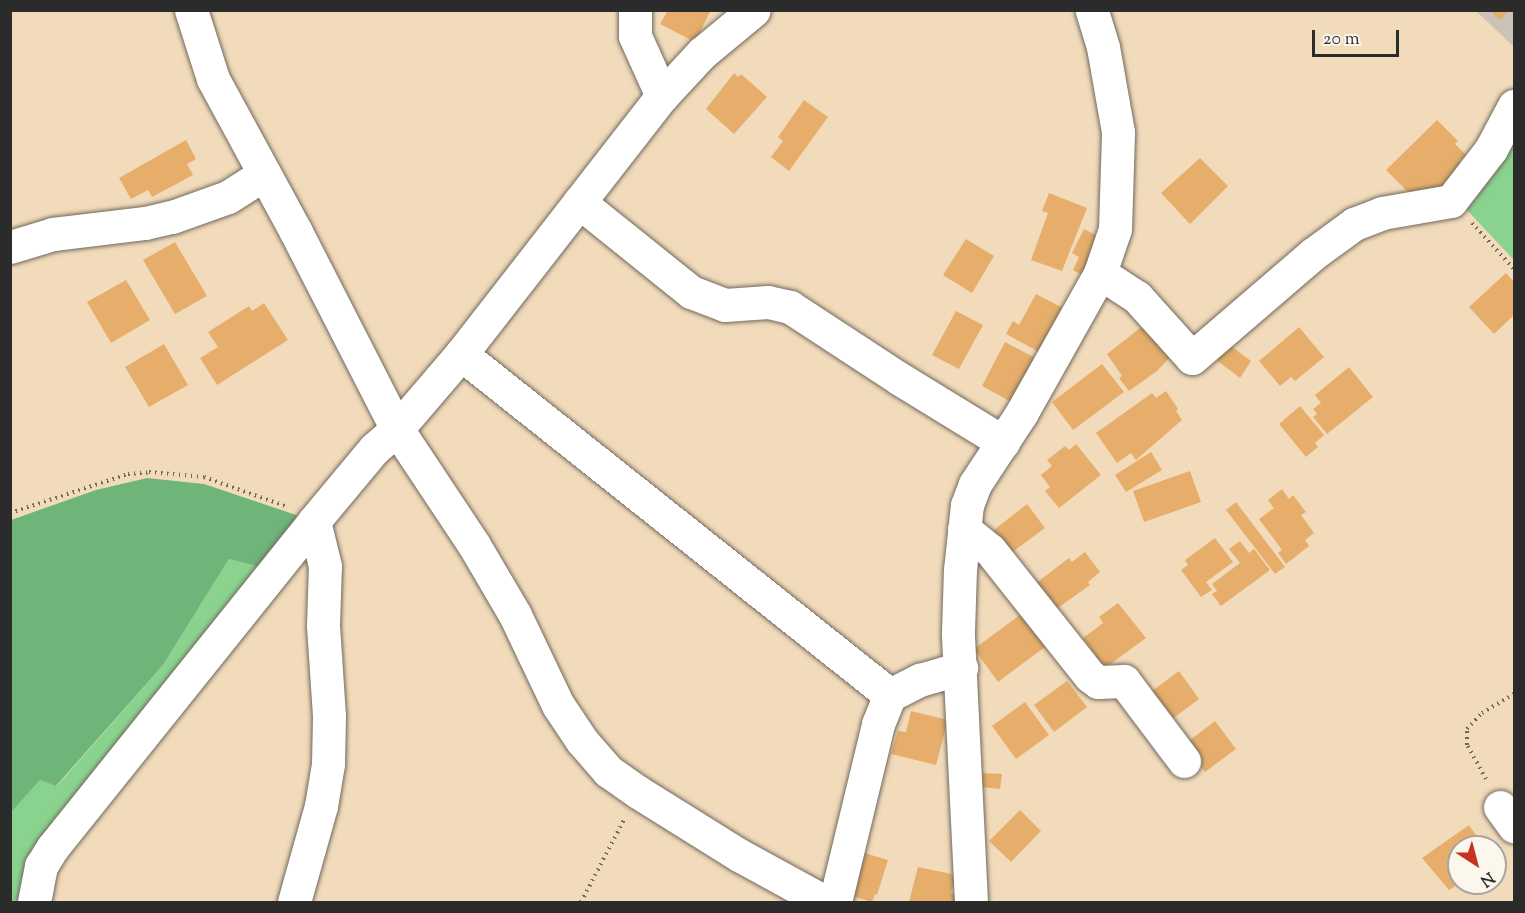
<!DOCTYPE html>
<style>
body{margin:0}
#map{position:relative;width:1525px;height:913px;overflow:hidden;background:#f2dbbb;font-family:"Sorts Mill Goudy",serif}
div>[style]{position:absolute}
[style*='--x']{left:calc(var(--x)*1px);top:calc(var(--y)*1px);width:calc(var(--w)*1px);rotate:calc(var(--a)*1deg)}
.industrial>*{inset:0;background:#cbc2b8}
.green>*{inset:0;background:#8ad38f}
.forest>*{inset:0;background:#6fb57a}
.building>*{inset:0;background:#e6ae6a}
.path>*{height:4px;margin-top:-2px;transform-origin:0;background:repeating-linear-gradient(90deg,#71695d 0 1.5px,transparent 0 6px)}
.roads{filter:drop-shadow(0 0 2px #71695d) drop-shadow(0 0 2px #71695d)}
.minor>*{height:33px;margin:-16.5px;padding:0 16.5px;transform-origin:16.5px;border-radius:16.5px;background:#fff}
span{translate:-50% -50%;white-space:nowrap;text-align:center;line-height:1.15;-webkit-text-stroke:4.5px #fbf7ec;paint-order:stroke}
.frame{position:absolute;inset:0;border:12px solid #2b2b2b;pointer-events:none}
.north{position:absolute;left:1447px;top:835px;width:60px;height:60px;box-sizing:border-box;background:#fbf7ec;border:2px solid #a8a59f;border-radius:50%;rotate:144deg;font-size:16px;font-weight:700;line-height:24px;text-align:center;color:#2b2b2b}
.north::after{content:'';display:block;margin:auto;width:21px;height:27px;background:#c8321e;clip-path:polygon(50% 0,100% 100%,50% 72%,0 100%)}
.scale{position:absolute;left:1312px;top:30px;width:87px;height:27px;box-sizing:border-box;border:3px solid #2b2b2b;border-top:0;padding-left:8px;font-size:18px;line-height:21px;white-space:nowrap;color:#2b2b2b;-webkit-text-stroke:4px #fbf7ec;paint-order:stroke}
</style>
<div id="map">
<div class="industrial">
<div style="clip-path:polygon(1476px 11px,1514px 11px,1514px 47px)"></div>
</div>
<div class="green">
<div style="clip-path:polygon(1514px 121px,1514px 260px,1464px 207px)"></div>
<div style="clip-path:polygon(229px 559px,267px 569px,28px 902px,11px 902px,10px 812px,40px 780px,57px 786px,163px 665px)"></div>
</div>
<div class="forest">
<div style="clip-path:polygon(147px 478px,204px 484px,296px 515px,301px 524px,267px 569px,229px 559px,163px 665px,56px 786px,40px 780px,11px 812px,11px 520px,96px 490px)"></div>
</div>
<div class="building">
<div style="clip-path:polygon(668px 10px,711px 10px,695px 42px,660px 24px)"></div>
<div style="clip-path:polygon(1489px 10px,1509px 10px,1500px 20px)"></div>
<div style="clip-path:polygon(734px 73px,738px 77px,741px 74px,767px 97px,734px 134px,706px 109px)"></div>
<div style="clip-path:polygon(804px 100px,828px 117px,789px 171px,771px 157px,783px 141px,778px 137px)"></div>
<div style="clip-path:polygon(1437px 120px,1458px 141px,1455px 144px,1466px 155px,1459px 161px,1465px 168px,1442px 191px,1415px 199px,1386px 170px)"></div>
<div style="clip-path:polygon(186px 140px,196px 159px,187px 164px,193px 175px,152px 197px,148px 190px,131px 199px,119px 178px)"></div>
<div style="clip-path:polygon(1200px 158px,1228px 186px,1190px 224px,1161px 193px)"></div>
<div style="clip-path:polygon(1049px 193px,1087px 208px,1062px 271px,1031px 260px,1048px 213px,1042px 211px)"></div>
<div style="clip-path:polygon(1084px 229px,1102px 238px,1084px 276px,1073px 270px,1079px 257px,1072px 253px)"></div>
<div style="clip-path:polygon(966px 239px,994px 256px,972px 293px,943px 275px)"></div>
<div style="clip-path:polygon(175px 242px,207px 296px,175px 314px,143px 260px)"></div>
<div style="clip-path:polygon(1506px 273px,1514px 282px,1514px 315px,1494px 334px,1469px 307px)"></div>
<div style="clip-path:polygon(126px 280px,150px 320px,111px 343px,87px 302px)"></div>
<div style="clip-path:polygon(1036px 294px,1065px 309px,1041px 353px,1006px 334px,1013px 321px,1019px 325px)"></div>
<div style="clip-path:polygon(264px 303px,288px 340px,217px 385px,200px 358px,218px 347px,208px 332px,249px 306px,252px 311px)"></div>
<div style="clip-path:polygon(956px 311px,983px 325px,959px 369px,932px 355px)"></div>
<div style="clip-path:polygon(1149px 321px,1173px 354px,1157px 371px,1129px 391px,1119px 378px,1122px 376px,1107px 354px)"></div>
<div style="clip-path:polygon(1299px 327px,1324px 357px,1295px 381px,1291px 377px,1280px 386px,1259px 361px)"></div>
<div style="clip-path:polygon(1005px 342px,1037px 359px,1013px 403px,982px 386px)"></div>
<div style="clip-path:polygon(1227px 343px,1251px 361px,1240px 378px,1215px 359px)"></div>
<div style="clip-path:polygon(164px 344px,188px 385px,149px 407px,125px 367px)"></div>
<div style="clip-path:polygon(1102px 364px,1124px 392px,1073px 430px,1052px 402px)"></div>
<div style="clip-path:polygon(1349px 367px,1373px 397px,1327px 434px,1313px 417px,1317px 414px,1313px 409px,1321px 403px,1315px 395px)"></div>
<div style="clip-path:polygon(1166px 391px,1178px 409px,1176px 411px,1182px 420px,1136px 460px,1131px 453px,1117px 463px,1096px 433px,1152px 393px,1156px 398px)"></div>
<div style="clip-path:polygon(1300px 406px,1324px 435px,1315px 443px,1318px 447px,1306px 457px,1279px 424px)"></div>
<div style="clip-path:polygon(1076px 444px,1101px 475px,1059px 508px,1045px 491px,1050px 487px,1041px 475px,1052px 466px,1047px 460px,1065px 446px,1069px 450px)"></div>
<div style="clip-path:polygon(1151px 452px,1162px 470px,1126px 492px,1115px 475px)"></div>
<div style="clip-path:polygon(1190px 471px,1201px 502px,1144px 522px,1133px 491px)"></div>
<div style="clip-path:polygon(1282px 489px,1289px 499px,1293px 495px,1306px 512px,1301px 515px,1314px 533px,1305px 540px,1309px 546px,1286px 564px,1278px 553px,1282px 550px,1259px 519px,1274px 508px,1268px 500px)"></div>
<div style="clip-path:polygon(1236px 502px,1285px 567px,1275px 574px,1226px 510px)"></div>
<div style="clip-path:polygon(1027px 504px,1045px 528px,1011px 553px,994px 530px)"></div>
<div style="clip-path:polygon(1215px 538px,1233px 562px,1206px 582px,1212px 590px,1201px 597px,1181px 570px,1188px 565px,1185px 560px)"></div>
<div style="clip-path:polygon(1240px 541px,1249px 553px,1254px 549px,1270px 570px,1221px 606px,1212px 594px,1217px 591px,1212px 584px,1240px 563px,1229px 549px)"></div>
<div style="clip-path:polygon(1085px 552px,1100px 572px,1088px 582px,1090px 585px,1055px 610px,1035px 584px,1069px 558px,1072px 562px)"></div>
<div style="clip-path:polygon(1118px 603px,1146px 638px,1105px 668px,1083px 638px,1103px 623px,1099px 617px)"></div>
<div style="clip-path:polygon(1024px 612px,1049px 644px,998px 682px,974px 649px)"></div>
<div style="clip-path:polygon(1179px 671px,1199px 699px,1168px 722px,1148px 694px)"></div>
<div style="clip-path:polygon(1067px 681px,1087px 707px,1054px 732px,1034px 705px)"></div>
<div style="clip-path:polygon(1025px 702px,1049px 735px,1016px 759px,992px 726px)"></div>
<div style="clip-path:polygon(911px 711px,948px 720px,936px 765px,891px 754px,898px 731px,906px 732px)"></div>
<div style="clip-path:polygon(1215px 721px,1236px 749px,1205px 772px,1185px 744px)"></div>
<div style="clip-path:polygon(983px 773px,1002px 774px,1000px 789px,982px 787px)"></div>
<div style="clip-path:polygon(1020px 810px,1041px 831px,1011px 862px,989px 841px)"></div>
<div style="clip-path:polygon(1469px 825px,1482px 844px,1478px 847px,1459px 847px,1459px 884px,1449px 890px,1422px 858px)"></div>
<div style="clip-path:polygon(861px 852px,888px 860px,877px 895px,875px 894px,872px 902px,848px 895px)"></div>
<div style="clip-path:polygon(918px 867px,956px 875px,951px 893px,957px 895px,955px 902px,909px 902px)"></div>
</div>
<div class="path">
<div style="--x:1472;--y:223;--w:62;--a:47.6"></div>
<div style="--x:10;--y:513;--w:124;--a:-18.3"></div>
<div style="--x:128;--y:474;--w:21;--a:-5"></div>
<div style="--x:149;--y:472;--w:55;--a:5.2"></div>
<div style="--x:204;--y:477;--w:86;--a:19.7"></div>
<div style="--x:1486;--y:779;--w:39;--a:-119"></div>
<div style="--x:1467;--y:745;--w:16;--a:-90"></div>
<div style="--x:1467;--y:729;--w:22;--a:-47"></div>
<div style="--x:1482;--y:713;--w:37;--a:-31"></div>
<div style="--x:581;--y:902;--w:95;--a:-62.4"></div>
</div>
<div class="roads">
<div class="minor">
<div style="--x:191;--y:10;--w:72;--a:72.3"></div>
<div style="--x:213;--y:79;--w:174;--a:61.5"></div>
<div style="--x:296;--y:232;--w:221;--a:62.9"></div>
<div style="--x:397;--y:429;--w:139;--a:56.4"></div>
<div style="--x:474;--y:545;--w:81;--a:59.6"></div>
<div style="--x:515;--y:615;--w:100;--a:64.5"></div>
<div style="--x:558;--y:705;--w:43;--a:56.3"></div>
<div style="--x:582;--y:741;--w:40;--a:49"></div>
<div style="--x:608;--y:771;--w:37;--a:35"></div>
<div style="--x:638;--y:792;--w:119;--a:32"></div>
<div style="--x:739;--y:855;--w:98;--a:28.7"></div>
<div style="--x:635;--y:10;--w:26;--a:90"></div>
<div style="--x:635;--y:36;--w:66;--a:65.8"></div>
<div style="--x:579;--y:202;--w:144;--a:38.8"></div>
<div style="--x:691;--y:292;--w:36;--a:21"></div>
<div style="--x:725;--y:305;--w:43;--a:-4"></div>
<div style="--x:768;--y:302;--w:23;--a:13"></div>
<div style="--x:790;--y:307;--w:131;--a:33.2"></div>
<div style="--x:900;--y:379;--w:121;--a:31.5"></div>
<div style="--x:10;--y:247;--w:45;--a:-16.8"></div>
<div style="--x:53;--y:234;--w:93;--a:-6.8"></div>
<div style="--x:145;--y:223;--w:28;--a:-13"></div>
<div style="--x:172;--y:217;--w:59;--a:-19.7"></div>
<div style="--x:228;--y:197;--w:43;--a:-32.6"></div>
<div style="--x:1100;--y:273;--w:44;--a:33"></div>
<div style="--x:1137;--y:297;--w:82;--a:48"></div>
<div style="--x:1192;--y:358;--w:160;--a:-40.7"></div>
<div style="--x:1313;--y:254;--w:51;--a:-36.2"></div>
<div style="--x:1354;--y:224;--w:30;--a:-21"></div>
<div style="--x:1382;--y:213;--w:70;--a:-9.9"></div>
<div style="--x:1451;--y:201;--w:66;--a:-52.4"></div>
<div style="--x:1491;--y:149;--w:49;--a:-61.9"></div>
<div style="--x:461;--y:354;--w:548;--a:38.48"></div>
<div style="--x:964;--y:529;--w:33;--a:39"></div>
<div style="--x:990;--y:550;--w:161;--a:51.6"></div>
<div style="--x:1090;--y:676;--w:10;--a:37"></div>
<div style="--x:1098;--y:682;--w:26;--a:-2"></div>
<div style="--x:1124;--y:681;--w:100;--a:53.1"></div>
<div style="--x:1500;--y:807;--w:24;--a:54"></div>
<div style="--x:34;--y:902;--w:37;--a:-79"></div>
<div style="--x:41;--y:866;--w:22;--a:-58"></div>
<div style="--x:53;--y:847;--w:418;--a:-51.3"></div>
<div style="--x:314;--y:521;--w:94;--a:-50.2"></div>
<div style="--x:374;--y:449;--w:30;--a:-41"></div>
<div style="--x:397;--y:429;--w:99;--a:-49.5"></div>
<div style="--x:461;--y:354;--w:327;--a:-52.1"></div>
<div style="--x:662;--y:96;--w:59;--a:-47.1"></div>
<div style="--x:702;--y:53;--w:67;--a:-39.6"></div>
<div style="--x:294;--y:902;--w:100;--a:-74.3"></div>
<div style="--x:321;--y:806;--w:43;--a:-80.5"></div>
<div style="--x:328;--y:764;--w:48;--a:-88.8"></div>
<div style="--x:329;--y:716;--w:91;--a:-93.8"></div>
<div style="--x:323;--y:625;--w:59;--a:-88.1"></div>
<div style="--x:325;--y:566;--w:46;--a:-103.7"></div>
<div style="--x:835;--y:902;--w:183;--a:-76.4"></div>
<div style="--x:878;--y:724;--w:31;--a:-68"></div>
<div style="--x:890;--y:695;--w:34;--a:-27"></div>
<div style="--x:920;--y:680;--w:43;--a:-16.3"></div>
<div style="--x:971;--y:902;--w:270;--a:-92.8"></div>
<div style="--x:958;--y:632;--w:62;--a:-88.2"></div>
<div style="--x:960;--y:570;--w:65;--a:-83.9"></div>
<div style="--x:967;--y:505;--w:22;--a:-69"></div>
<div style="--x:975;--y:484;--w:84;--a:-56.7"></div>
<div style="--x:1021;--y:414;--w:162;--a:-60.7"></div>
<div style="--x:1100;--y:273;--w:46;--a:-71.2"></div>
<div style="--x:1115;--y:229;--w:97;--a:-88.2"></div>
<div style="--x:1118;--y:132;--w:86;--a:-100"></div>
<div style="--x:1103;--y:47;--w:39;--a:-107"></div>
</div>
</div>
<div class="frame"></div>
<div class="north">N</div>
<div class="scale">20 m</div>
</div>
